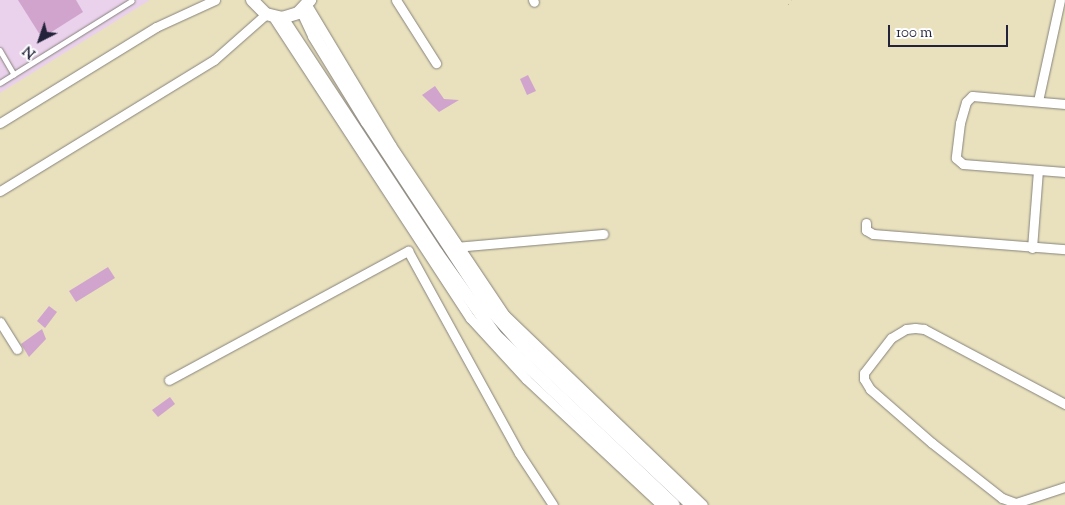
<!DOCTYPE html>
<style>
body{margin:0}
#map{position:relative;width:1065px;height:505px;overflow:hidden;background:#e9e1bd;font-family:"Sorts Mill Goudy",serif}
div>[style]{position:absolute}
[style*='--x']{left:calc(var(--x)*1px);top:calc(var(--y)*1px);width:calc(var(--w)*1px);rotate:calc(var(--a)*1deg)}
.built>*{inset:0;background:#ead1ec}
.building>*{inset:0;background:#d0a4cd}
.path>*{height:1px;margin-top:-0.5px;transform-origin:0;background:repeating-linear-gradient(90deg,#86827c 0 1px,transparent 0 5px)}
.roads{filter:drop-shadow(0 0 1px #86827c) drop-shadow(0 0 1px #86827c)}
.service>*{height:4.5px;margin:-2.25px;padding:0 2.25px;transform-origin:2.25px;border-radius:2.25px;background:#fff}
.minor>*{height:9px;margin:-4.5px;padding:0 4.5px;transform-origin:4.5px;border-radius:4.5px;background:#fff}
.secondary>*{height:12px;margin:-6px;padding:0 6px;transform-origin:6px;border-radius:6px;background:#fff}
span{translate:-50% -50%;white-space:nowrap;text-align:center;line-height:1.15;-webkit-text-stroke:4.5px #fff;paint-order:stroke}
.north{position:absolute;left:15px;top:15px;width:50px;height:50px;-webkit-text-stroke:4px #fff;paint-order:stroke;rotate:221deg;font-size:14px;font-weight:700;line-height:20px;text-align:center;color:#22223b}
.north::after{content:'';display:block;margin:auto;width:18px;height:22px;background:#22223b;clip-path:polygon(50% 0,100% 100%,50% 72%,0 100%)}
.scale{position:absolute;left:888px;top:25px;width:120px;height:22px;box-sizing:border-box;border:2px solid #22223b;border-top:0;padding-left:6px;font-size:15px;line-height:18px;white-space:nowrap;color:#22223b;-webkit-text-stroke:4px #fff;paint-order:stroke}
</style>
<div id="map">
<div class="built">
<div style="clip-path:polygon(0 0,150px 0,0 93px)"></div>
</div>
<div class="building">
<div style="clip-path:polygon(18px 0,76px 0,83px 12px,42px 38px)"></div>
<div style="clip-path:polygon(528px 75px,536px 91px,527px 95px,520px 79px)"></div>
<div style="clip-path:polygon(435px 86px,444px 99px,459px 100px,439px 112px,422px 95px)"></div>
<div style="clip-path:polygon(108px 267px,115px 278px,76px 302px,69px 291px)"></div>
<div style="clip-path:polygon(49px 306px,57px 312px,45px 328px,37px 321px)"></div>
<div style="clip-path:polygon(42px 329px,46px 339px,29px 357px,21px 344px)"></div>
<div style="clip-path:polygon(170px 397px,175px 404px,158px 417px,152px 410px)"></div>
</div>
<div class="path">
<div style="--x:788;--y:4;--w:5;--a:-53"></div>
</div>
<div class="roads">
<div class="service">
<div style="--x:0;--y:50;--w:28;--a:60"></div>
<div style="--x:0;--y:83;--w:155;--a:-32"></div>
</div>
<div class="minor">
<div style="--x:396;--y:0;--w:75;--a:57.6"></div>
<div style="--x:533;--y:0;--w:2;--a:63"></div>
<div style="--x:307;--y:5;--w:163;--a:59"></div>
<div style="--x:391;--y:145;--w:205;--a:56.2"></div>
<div style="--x:505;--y:315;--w:274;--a:43.8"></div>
<div style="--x:273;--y:17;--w:360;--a:56.8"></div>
<div style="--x:470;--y:318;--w:83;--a:47.4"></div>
<div style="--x:526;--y:379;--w:185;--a:43"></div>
<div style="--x:1038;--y:101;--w:103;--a:-77.7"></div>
<div style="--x:1065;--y:104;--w:93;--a:-175.1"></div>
<div style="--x:972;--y:96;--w:8;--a:135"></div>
<div style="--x:966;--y:102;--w:22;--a:106"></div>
<div style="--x:960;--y:123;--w:35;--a:97"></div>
<div style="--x:956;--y:158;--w:9;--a:41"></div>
<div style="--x:963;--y:164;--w:102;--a:4.5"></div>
<div style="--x:0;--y:123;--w:183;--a:-31.6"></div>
<div style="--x:156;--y:27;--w:65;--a:-24.6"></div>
<div style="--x:0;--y:191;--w:251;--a:-31.5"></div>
<div style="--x:214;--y:60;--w:69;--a:-41.5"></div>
<div style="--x:866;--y:223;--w:7;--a:90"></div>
<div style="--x:866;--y:230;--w:8;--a:30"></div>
<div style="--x:873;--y:234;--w:193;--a:4.5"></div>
<div style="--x:454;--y:247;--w:150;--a:-5"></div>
<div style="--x:1032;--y:248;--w:78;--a:-85.6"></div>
<div style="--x:0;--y:322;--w:32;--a:58"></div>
<div style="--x:169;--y:380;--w:272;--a:-28.4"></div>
<div style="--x:408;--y:251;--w:230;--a:61.2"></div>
<div style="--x:519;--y:453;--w:62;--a:56.8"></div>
<div style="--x:1065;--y:404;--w:160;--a:-152"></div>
<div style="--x:924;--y:329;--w:9;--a:-174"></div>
<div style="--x:915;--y:328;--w:9;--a:174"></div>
<div style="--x:906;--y:329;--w:17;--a:149"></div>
<div style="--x:891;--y:338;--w:44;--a:127.6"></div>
<div style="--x:864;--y:373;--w:6;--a:90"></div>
<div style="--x:864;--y:379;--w:12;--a:59"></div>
<div style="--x:870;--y:389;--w:82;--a:41.1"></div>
<div style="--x:932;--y:443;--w:89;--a:38.2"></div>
<div style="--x:1002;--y:498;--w:15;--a:20"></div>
<div style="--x:1016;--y:503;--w:52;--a:-18.1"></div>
</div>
<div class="secondary">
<div style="--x:252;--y:0;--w:20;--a:45"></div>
<div style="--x:266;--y:14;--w:16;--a:14"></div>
<div style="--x:282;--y:18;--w:17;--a:-17"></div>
<div style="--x:298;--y:13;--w:18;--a:-47"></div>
<div style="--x:302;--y:10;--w:29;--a:65"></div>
<div style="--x:314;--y:36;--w:101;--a:58.4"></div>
<div style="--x:367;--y:122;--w:222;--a:56.7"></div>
<div style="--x:489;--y:308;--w:51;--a:48.2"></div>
<div style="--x:523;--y:346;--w:232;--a:43.3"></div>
<div style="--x:282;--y:18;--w:282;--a:56.6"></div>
<div style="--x:437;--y:253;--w:102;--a:54.6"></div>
<div style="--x:496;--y:336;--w:245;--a:43.5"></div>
</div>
</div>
<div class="north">N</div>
<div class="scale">100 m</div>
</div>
